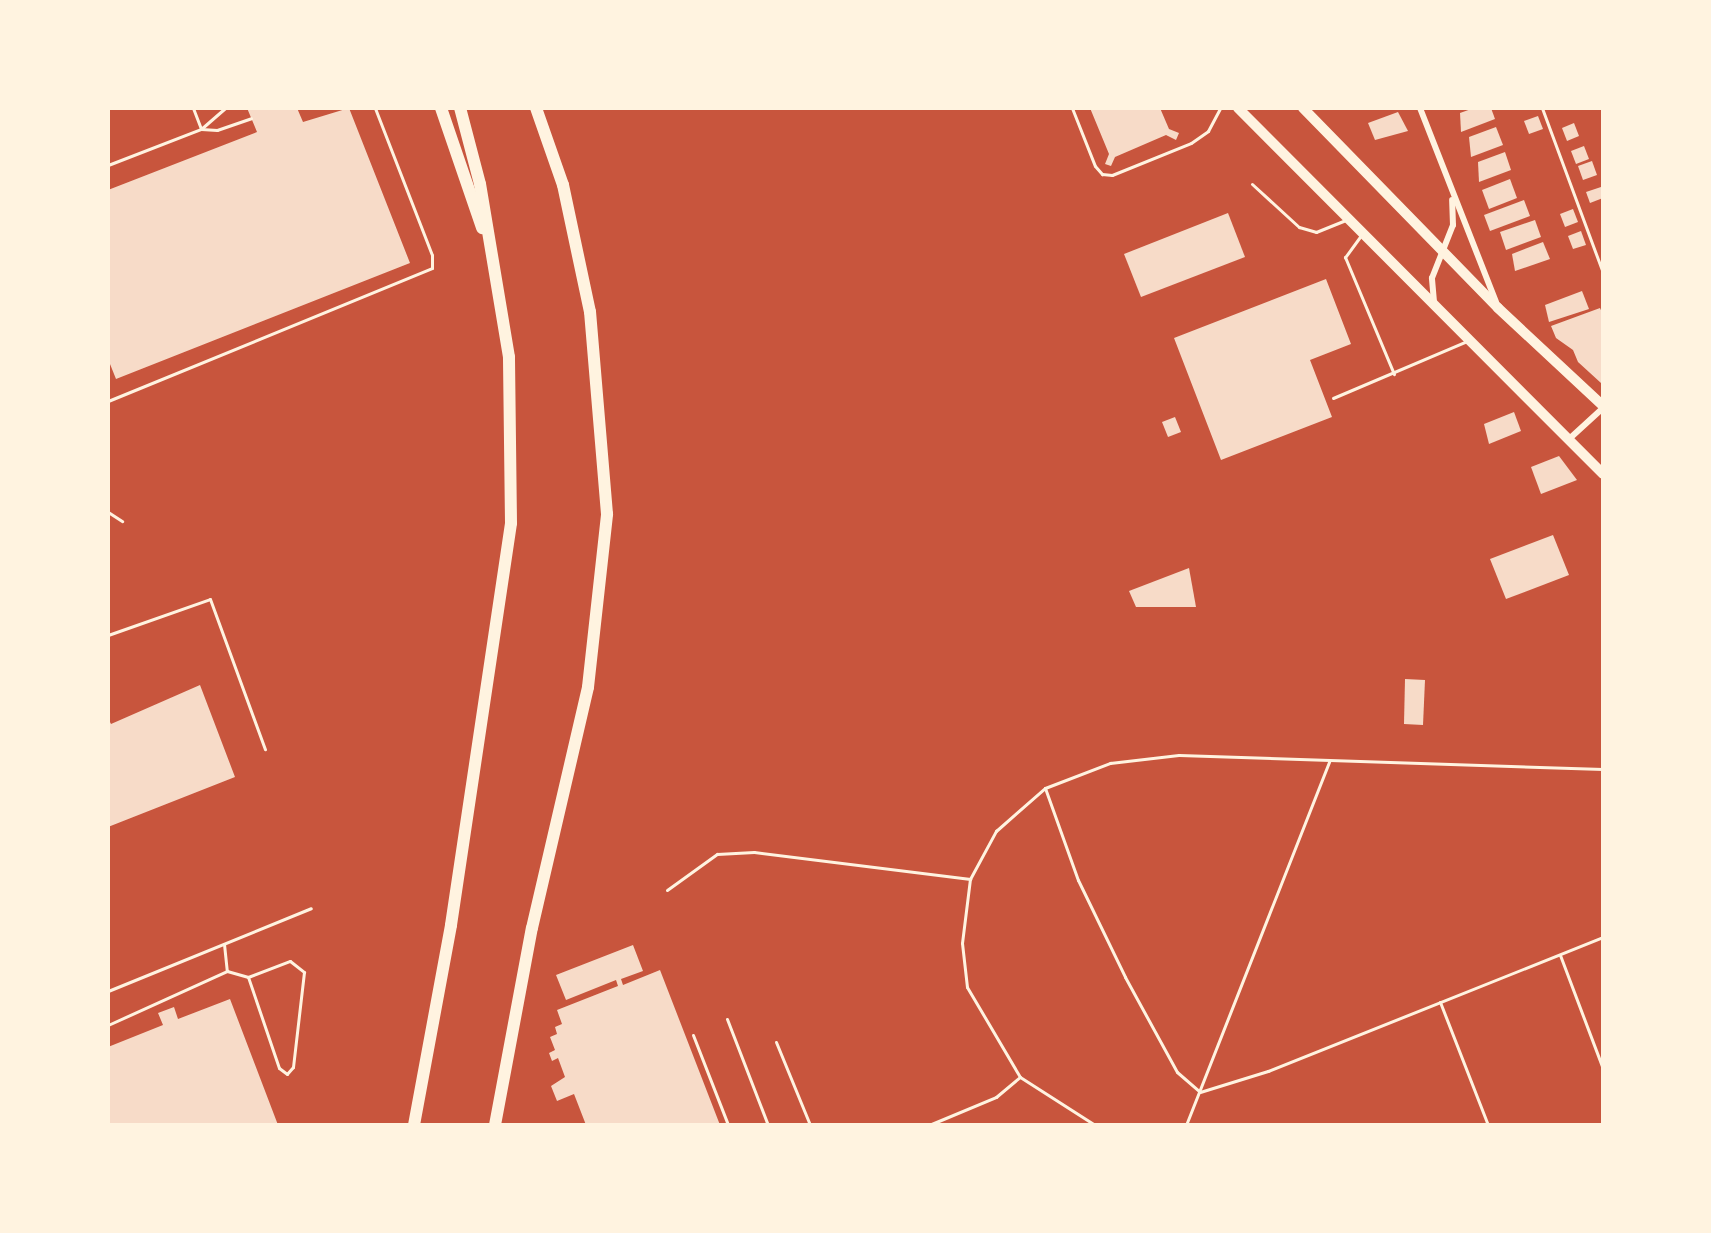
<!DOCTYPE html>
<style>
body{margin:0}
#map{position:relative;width:1711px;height:1233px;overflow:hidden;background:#c8553d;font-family:Arial,sans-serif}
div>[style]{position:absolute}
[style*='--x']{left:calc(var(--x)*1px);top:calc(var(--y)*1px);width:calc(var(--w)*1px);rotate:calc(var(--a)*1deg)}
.building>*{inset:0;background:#f7dbc8}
.service>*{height:3px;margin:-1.5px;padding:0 1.5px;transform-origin:1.5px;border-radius:1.5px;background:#fff3e0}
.minor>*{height:6px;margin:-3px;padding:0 3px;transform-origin:3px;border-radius:3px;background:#fff3e0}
.primary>*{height:10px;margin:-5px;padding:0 5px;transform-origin:5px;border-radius:5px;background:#fff3e0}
.motorway>*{height:12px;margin:-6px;padding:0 6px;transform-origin:6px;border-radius:6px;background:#fff3e0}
span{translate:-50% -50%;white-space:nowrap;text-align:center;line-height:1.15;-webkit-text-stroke:6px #fff3e0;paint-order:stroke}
.frame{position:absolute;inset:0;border:110px solid #fff3e0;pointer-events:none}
</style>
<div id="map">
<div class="building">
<div style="clip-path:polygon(247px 108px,297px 108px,303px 122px,349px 108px,410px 263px,116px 379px,108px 359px,108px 190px,257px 132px)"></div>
<div style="clip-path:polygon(1090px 108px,1160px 108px,1169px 129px,1179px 133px,1176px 140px,1166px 135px,1115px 157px,1111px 166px,1105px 164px,1109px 154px)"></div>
<div style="clip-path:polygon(1474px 108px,1491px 108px,1495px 119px,1461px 132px,1460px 113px)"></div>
<div style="clip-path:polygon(1398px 112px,1408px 131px,1375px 140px,1368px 123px)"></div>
<div style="clip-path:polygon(1538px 116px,1543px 129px,1529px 134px,1524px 121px)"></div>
<div style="clip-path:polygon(1574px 123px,1579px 136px,1567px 141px,1562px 128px)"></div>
<div style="clip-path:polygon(1496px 127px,1503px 145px,1471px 157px,1469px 137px)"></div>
<div style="clip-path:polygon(1584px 146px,1589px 159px,1576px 164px,1571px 151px)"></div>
<div style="clip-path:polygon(1505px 152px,1511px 170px,1479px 182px,1478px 162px)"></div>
<div style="clip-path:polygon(1592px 161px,1597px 175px,1583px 180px,1578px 166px)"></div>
<div style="clip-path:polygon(1510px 179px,1517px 198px,1489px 209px,1482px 190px)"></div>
<div style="clip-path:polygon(1601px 187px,1603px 198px,1590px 203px,1586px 192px)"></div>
<div style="clip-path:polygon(1524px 200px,1530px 216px,1490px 231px,1484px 215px)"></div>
<div style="clip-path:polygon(1573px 209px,1578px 222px,1565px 227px,1560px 214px)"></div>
<div style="clip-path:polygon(1228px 213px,1245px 257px,1141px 297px,1124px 254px)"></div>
<div style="clip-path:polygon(1535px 220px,1541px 237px,1506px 250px,1500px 232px)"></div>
<div style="clip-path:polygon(1581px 231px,1586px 245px,1573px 249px,1568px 236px)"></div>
<div style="clip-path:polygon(1543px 242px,1550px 259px,1515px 271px,1512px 254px)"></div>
<div style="clip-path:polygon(1326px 279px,1351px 344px,1310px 360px,1332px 417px,1221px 460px,1174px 338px)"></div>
<div style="clip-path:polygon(1582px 291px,1589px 309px,1549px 322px,1545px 305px)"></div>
<div style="clip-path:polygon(1600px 308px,1603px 315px,1601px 383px,1578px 362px,1573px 350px,1556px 338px,1551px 326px)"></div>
<div style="clip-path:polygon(1514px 412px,1521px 431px,1489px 444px,1484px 424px)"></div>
<div style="clip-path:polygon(1175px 417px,1181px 432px,1168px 437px,1162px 422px)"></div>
<div style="clip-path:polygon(1559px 456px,1577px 480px,1541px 494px,1531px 467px)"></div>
<div style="clip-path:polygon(1553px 535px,1569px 575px,1506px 599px,1490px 559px)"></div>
<div style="clip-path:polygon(1189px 568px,1196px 607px,1136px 607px,1129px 591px)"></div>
<div style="clip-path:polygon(1405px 679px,1425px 680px,1423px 725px,1404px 724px)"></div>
<div style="clip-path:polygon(200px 685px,235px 777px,108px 827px,108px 718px,111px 724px)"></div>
<div style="clip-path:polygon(633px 945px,643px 971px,621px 979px,623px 985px,660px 970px,720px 1125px,586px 1125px,574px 1094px,557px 1101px,551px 1086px,565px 1077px,558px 1058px,552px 1061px,549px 1053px,555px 1050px,550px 1037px,557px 1034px,555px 1027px,562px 1024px,557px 1010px,618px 986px,616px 980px,566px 1000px,556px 975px)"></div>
<div style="clip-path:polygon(230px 999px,278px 1125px,108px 1125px,108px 1047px,163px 1025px,158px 1013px,174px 1007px,178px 1019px)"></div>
</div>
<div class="service">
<div style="--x:193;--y:108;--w:22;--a:69"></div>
<div style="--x:201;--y:129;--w:32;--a:-41"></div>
<div style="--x:1072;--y:108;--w:62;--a:68.4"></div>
<div style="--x:1095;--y:166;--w:11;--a:49"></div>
<div style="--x:1102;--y:174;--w:10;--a:6"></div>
<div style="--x:1112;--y:175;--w:85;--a:-22.1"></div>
<div style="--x:1191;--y:143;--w:21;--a:-35"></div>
<div style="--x:1208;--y:131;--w:26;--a:-62"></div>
<div style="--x:1542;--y:108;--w:176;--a:69.7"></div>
<div style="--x:108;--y:165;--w:100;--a:-21.2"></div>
<div style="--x:201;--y:129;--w:16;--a:4"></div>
<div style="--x:217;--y:130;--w:36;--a:-19"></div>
<div style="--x:1252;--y:184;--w:64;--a:42.5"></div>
<div style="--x:1299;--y:227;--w:18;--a:16"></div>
<div style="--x:1316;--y:232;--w:32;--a:-22"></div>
<div style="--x:1362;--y:234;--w:29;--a:126"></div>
<div style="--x:1345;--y:257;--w:127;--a:67.3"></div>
<div style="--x:1333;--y:398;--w:146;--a:-23"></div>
<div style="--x:108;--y:401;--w:350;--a:-22.3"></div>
<div style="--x:432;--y:268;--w:13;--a:-90"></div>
<div style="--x:432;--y:255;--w:158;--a:-111.2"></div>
<div style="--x:108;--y:512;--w:17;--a:33"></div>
<div style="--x:108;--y:635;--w:108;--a:-19.4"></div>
<div style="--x:210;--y:599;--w:160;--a:69.9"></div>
<div style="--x:1045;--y:788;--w:98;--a:70.3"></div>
<div style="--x:1078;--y:880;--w:108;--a:64.1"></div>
<div style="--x:1125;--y:977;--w:108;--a:61.3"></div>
<div style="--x:1177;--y:1072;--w:30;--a:41"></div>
<div style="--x:1200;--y:1092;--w:71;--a:-17.2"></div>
<div style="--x:1268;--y:1071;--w:361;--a:-21.8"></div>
<div style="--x:667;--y:890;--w:62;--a:-35.8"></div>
<div style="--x:717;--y:854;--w:37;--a:-3"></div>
<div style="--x:754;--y:852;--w:218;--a:7.1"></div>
<div style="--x:224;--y:944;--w:27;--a:84"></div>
<div style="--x:1560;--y:955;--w:122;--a:69.3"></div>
<div style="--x:108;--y:991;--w:219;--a:-22.2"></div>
<div style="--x:1440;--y:1002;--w:132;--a:68.7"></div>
<div style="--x:727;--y:1019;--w:114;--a:68.9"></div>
<div style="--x:108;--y:1025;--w:131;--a:-24.4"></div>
<div style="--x:227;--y:971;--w:22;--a:16"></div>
<div style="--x:248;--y:977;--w:45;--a:-20.9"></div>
<div style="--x:290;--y:961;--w:18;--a:38"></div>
<div style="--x:304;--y:972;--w:96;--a:96.6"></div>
<div style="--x:293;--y:1067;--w:9;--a:131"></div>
<div style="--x:287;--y:1074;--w:10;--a:-143"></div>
<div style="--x:279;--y:1068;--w:96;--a:-108.8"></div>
<div style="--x:693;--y:1035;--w:97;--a:68.7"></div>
<div style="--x:776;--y:1042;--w:90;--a:67.7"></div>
<div style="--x:929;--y:1125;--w:73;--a:-22.7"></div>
<div style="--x:996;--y:1097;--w:31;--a:-40"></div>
<div style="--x:1095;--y:1125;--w:89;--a:-147.4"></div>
<div style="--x:1020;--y:1077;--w:104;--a:-120.5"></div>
<div style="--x:967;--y:987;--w:44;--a:-96.5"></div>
<div style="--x:962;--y:943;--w:64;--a:-82.9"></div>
<div style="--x:970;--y:879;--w:55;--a:-61.6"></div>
<div style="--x:996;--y:831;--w:65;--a:-41.3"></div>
<div style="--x:1045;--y:788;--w:70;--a:-21"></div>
<div style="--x:1110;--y:763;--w:69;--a:-6.6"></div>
<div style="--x:1179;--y:755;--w:424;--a:1.9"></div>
<div style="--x:1186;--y:1125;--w:392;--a:-68.5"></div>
</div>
<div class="minor">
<div style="--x:1420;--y:108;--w:208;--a:68.6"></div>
<div style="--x:1434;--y:302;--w:24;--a:-95"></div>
<div style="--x:1432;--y:278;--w:57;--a:-68.4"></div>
<div style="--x:1453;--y:225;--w:25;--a:-92"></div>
<div style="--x:1568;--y:440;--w:47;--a:-42.4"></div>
</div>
<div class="primary">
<div style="--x:1238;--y:108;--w:517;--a:45.08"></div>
<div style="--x:1303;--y:108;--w:279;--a:45.7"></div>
<div style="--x:1498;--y:308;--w:144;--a:43"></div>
</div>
<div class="motorway">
<div style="--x:441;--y:108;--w:127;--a:71.1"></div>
<div style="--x:414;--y:1125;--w:203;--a:-79.5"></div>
<div style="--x:451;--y:925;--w:406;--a:-81.5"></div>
<div style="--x:511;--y:523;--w:166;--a:-90.7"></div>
<div style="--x:509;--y:357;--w:175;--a:-99.5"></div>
<div style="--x:480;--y:184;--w:79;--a:-104.7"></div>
<div style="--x:495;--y:1125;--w:200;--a:-79.4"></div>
<div style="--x:532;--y:928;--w:247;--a:-76.9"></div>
<div style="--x:588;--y:687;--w:174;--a:-83.7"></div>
<div style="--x:607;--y:514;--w:203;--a:-94.8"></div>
<div style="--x:590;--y:312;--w:130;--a:-102"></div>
<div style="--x:563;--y:185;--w:82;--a:-109.3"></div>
</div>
<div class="frame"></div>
</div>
